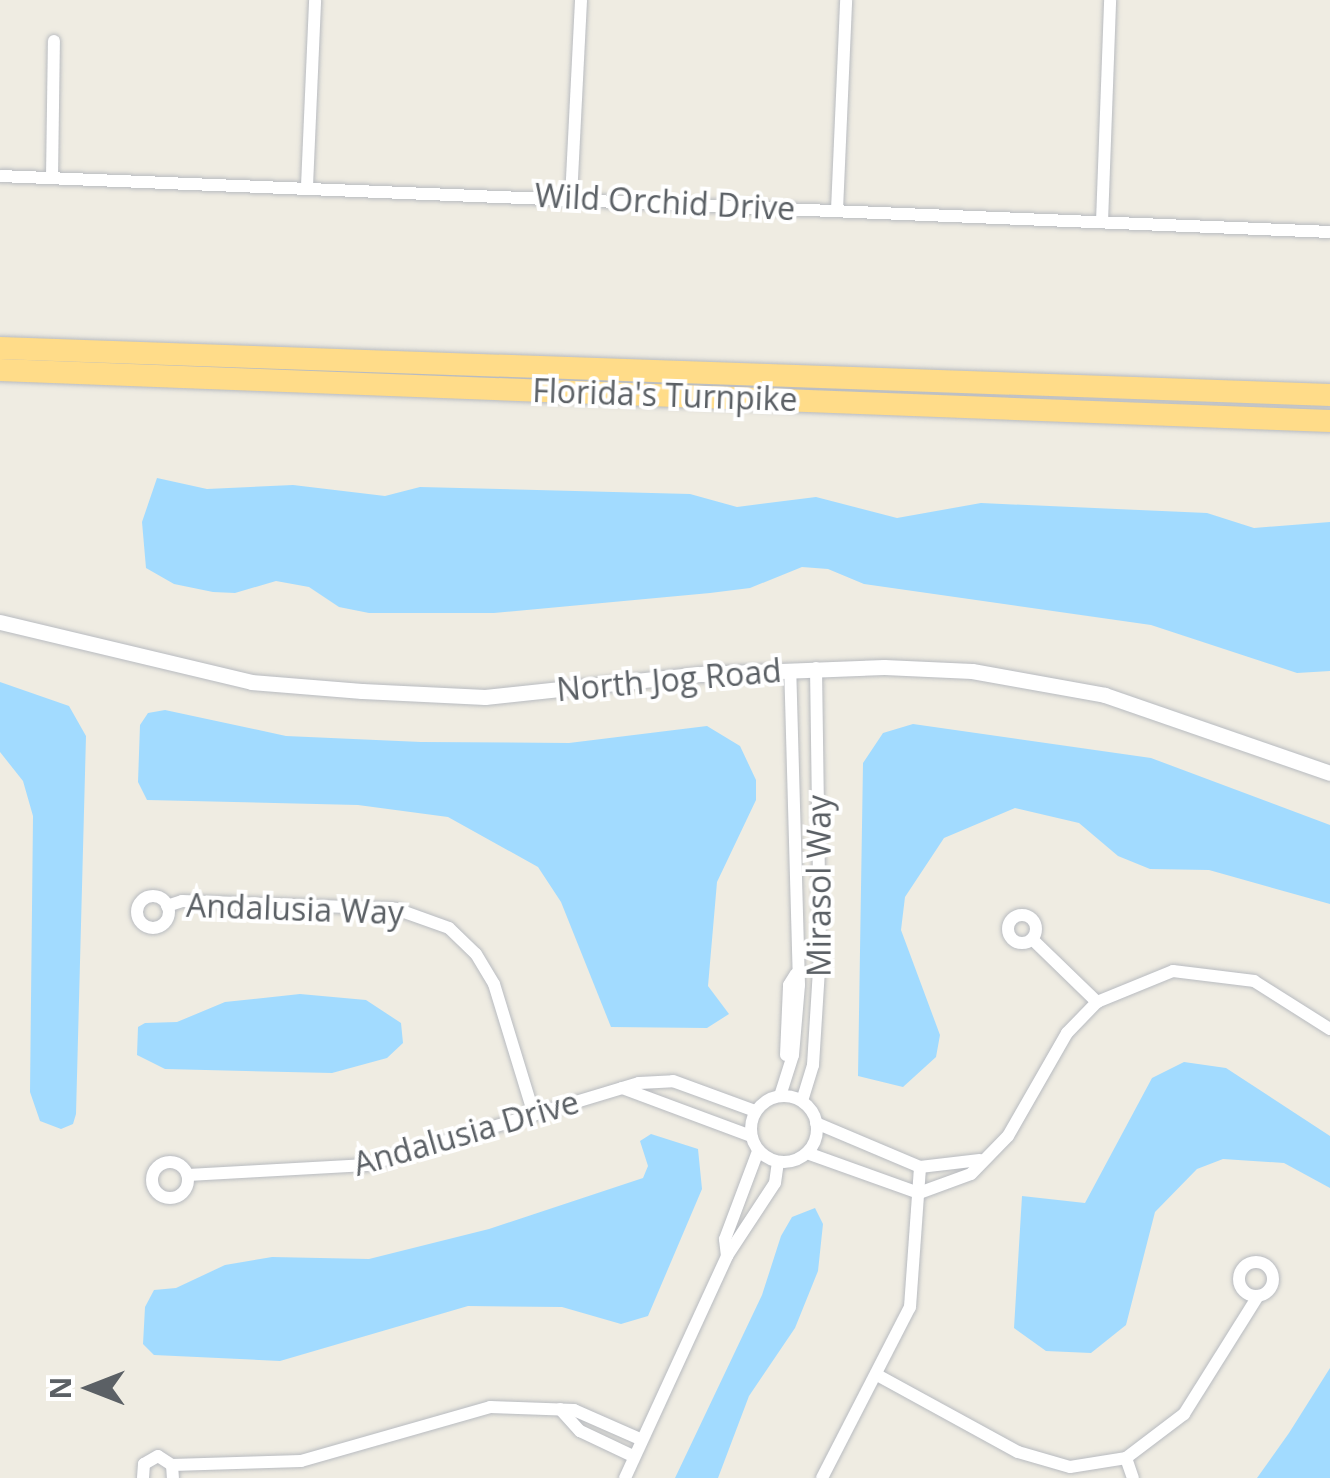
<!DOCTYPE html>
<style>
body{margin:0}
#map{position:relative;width:1330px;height:1478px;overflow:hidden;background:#efece2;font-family:"Open Sans",sans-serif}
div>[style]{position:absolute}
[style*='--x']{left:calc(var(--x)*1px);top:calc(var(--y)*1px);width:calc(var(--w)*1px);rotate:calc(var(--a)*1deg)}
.water>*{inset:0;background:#a2dbff}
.roads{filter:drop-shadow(0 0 2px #b8bbc0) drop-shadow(0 0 2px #b8bbc0)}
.minor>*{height:12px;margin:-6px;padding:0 6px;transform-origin:6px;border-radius:6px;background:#fff}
.minor>.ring{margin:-6px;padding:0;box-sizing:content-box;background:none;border:12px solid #fff;border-radius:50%}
.tertiary>*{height:15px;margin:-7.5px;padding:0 7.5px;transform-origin:7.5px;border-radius:7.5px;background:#fff}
.motorway>*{height:22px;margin:-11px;padding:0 11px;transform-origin:11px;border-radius:11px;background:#ffdc89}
span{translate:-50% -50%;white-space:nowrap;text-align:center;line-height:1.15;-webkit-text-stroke:8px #fff;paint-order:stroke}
.street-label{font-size:32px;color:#5b6065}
.north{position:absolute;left:40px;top:1338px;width:100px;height:100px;-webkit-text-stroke:8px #fff;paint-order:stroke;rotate:270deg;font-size:28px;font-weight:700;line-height:40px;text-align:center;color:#5b6065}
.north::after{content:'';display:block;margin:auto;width:35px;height:45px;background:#5b6065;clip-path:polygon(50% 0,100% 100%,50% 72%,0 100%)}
</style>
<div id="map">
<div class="water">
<div style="clip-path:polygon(157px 478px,207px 489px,293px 485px,385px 496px,420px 487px,690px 494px,737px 507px,816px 497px,897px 518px,981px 503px,1207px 513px,1254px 528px,1330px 522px,1330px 671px,1297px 673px,1151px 625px,864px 584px,828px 569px,802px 567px,750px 588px,710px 593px,494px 613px,369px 613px,339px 607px,309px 587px,276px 581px,235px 593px,213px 592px,174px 584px,146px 568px,142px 522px)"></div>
<div style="clip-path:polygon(0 682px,69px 706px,86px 736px,76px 1114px,73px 1124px,61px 1129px,40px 1121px,30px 1092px,33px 816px,23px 781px,0 752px)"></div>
<div style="clip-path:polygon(165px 710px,286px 736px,421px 742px,569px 743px,707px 726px,740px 746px,756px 780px,756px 800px,717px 882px,708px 986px,729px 1014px,707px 1028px,611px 1027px,561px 902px,538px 867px,448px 817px,358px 805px,147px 800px,138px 782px,140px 725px,148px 713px)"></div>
<div style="clip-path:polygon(913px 724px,1151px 758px,1330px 825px,1330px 904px,1209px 870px,1150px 869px,1118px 856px,1079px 823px,1015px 808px,944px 838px,905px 897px,901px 930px,940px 1035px,936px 1057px,903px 1087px,858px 1076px,863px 763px,883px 733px)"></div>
<div style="clip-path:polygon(300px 994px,366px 1000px,401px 1023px,403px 1043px,387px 1058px,332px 1073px,165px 1069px,137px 1055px,138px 1027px,145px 1023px,177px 1022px,225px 1002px)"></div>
<div style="clip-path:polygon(1184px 1062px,1226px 1068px,1330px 1136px,1330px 1188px,1284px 1163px,1223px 1159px,1197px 1169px,1155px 1212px,1126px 1325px,1091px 1353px,1046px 1351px,1014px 1328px,1022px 1196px,1085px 1203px,1152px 1078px)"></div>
<div style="clip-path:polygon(651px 1134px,698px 1149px,702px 1189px,648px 1316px,621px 1324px,562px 1307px,468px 1306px,280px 1361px,154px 1355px,143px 1344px,145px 1307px,154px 1290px,176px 1288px,225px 1265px,272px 1257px,369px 1259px,489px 1229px,643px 1178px,648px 1166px,640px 1141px)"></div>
<div style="clip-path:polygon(815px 1208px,823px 1224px,818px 1271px,795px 1328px,749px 1396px,718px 1478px,675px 1478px,762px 1295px,781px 1236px,792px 1217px)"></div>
<div style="clip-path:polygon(1330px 1368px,1330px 1478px,1257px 1478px,1289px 1433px)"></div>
</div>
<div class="roads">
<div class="minor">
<div style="--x:0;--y:176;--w:1331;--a:2.41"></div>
<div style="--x:52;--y:178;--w:137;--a:-89.2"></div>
<div style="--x:307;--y:186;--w:186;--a:-87.5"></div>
<div style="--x:571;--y:198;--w:198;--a:-87.1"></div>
<div style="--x:837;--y:210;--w:210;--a:-87.5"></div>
<div style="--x:1102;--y:222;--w:222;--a:-87.9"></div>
<div class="ring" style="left:137px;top:896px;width:20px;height:20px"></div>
<div style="--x:167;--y:906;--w:16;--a:-18"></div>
<div style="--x:182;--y:901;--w:214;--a:2.1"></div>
<div style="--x:396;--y:909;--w:56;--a:19.7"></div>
<div style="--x:449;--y:928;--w:37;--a:44"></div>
<div style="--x:476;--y:954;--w:35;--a:59"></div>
<div style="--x:494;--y:984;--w:137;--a:73"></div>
<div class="ring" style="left:1008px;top:915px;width:16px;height:16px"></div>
<div style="--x:1032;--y:939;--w:91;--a:44.1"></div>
<div style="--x:786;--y:1055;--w:70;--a:-87.5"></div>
<div style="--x:789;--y:985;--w:13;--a:-58"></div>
<div style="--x:622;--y:1088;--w:138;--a:20.4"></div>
<div class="ring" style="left:751px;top:1096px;width:54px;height:54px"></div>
<div style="--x:780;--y:1096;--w:43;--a:-72.4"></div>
<div style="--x:793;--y:1055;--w:70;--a:-85.1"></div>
<div style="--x:799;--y:985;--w:315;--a:-91.6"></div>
<div style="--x:802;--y:1101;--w:38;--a:-73"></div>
<div style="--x:813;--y:1065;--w:111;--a:-86.4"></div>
<div style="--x:820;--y:954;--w:286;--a:-90.8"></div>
<div style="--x:816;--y:1123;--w:113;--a:22.9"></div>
<div style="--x:807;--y:1153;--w:119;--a:19.7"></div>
<div style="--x:919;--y:1193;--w:55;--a:-20.1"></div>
<div style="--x:971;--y:1174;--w:53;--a:-45.8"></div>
<div style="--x:1008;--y:1136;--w:119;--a:-60.2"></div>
<div style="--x:1067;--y:1033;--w:43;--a:-45.9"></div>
<div style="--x:1097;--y:1002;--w:82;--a:-22.2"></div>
<div style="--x:1173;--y:971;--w:82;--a:7"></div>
<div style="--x:1254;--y:981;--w:90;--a:32.3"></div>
<div class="ring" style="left:152px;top:1162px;width:24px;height:24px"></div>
<div style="--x:920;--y:1167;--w:60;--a:-6.7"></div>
<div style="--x:188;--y:1175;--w:179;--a:-3.2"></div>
<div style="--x:367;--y:1165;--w:284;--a:-16.8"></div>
<div style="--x:639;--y:1083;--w:34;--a:-3"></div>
<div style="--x:673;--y:1081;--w:87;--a:20.1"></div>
<div style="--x:727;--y:1256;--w:17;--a:-97"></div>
<div style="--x:725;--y:1239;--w:94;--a:-69.4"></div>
<div class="ring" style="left:1239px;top:1262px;width:22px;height:22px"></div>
<div style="--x:879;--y:1376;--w:158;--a:28.7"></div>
<div style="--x:1018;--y:1452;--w:54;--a:16.1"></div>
<div style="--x:1070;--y:1467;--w:57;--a:-9.1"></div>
<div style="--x:1126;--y:1458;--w:73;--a:-37.2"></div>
<div style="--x:1184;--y:1414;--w:139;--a:-57.9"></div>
<div style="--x:560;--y:1409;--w:30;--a:48"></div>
<div style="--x:580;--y:1431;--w:59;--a:25.3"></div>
<div style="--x:1126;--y:1458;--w:21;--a:71"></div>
<div style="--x:172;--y:1465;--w:129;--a:-1.8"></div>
<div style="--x:301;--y:1461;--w:197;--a:-15.9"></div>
<div style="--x:490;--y:1407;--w:84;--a:2"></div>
<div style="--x:574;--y:1410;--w:72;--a:23.7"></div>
<div style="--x:143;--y:1478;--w:14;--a:-86"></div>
<div style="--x:144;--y:1464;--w:16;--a:-30"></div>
<div style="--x:158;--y:1456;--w:17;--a:33"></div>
<div style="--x:172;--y:1465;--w:13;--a:86"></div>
<div style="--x:625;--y:1478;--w:244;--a:-65.3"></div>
<div style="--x:727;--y:1256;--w:87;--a:-56.7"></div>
<div style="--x:775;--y:1183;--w:21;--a:-82"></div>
<div style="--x:822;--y:1478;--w:192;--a:-62.8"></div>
<div style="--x:910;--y:1307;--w:140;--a:-85.9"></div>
</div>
<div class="tertiary">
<div style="--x:0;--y:622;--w:258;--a:13.4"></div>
<div style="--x:251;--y:682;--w:111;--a:4.6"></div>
<div style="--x:362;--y:691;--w:123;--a:2.8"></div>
<div style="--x:485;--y:697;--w:218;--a:-6.1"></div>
<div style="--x:702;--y:674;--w:182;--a:-2.2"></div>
<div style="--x:884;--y:667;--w:88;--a:2.6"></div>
<div style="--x:972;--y:671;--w:135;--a:10.2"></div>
<div style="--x:1105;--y:695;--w:238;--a:19.1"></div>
</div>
<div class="motorway">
<div style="--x:0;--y:348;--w:1331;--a:2.02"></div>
<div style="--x:0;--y:370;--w:1331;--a:2.2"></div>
</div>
</div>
<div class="street-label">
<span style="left:665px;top:202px;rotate:3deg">Wild Orchid Drive</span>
<span style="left:665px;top:395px;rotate:2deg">Florida's Turnpike</span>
<span style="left:669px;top:680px;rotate:-5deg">North Jog Road</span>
<span style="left:819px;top:886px;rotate:-90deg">Mirasol Way</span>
<span style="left:295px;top:909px;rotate:2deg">Andalusia Way</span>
<span style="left:466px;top:1133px;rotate:-16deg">Andalusia Drive</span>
</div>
<div class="north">N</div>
</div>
